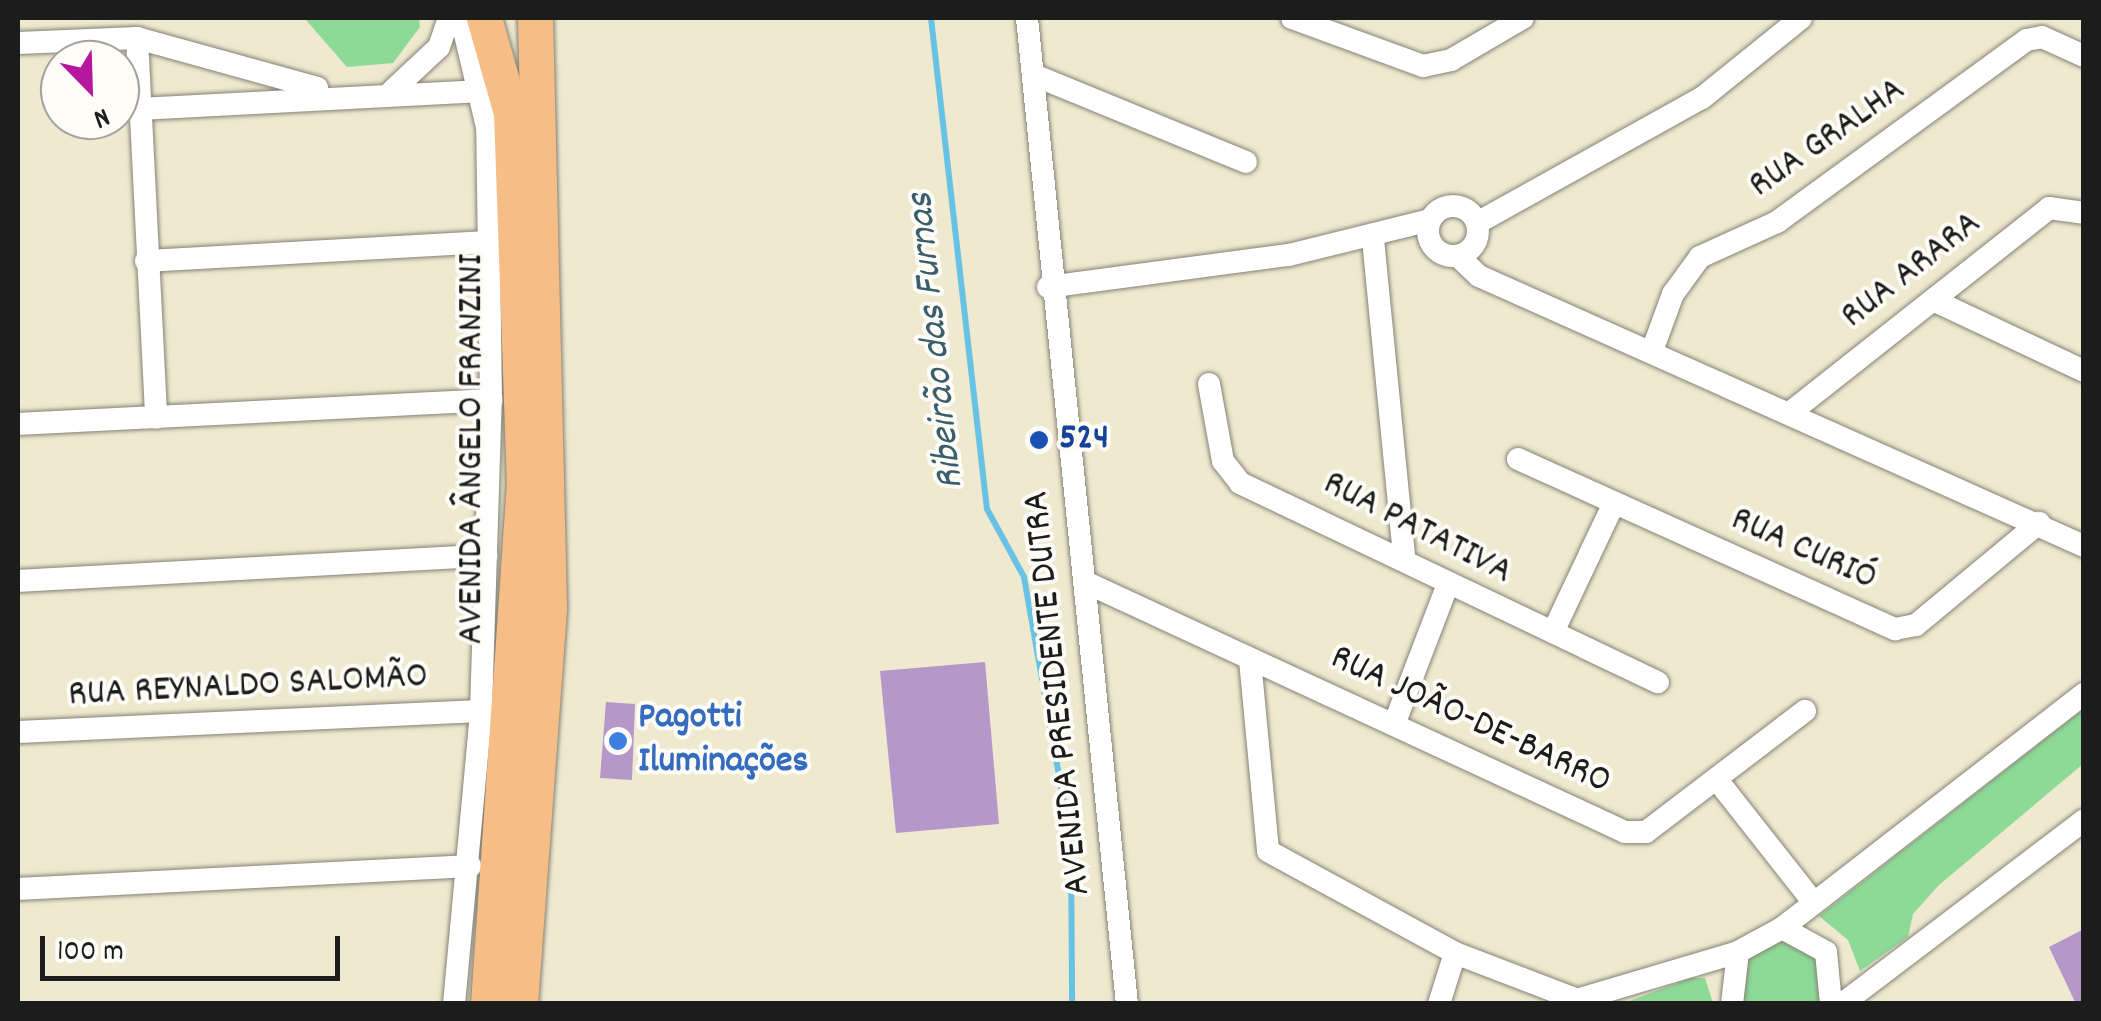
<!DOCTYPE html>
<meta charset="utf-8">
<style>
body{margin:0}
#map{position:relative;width:2101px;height:1021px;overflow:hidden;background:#eee9cf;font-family:Dekko,sans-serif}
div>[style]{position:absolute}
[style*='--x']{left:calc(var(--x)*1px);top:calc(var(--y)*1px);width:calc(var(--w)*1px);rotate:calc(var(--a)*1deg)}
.green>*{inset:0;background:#8dda97}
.stream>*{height:6px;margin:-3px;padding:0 3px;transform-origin:3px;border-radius:3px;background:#67c2e4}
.building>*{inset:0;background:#b697ca}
.roads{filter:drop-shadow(0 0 2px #858276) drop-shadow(0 0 2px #858276)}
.minor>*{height:22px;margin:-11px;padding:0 11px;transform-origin:11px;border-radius:11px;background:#fff}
.minor>.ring{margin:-11px;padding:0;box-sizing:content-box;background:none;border:22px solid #fff;border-radius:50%}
.primary>*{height:35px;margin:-17.5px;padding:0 17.5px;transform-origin:17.5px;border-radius:17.5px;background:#f6be86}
.dots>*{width:28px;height:28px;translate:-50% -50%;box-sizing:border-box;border:5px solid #fdfcf7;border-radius:50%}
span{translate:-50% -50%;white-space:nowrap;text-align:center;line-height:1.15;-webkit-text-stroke:8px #fdfcf7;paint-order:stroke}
.street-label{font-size:38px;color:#1c1c1c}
.transit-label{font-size:38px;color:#164399;font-weight:700}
.left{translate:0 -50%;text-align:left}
.shop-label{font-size:38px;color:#366cbe;font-weight:700}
.water-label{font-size:40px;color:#3a5e6c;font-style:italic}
.frame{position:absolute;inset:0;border:20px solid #1c1c1c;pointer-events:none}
.north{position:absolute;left:40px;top:40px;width:100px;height:100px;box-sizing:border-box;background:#fdfcf7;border:2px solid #a3a29f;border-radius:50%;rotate:157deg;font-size:28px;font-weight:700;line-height:40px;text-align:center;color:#1c1c1c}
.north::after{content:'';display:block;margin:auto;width:35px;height:45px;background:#b5179e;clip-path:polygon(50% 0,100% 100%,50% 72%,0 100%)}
.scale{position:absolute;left:40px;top:936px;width:300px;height:45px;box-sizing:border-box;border:5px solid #1c1c1c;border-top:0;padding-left:12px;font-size:30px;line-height:35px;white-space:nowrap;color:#1c1c1c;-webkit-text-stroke:8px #fdfcf7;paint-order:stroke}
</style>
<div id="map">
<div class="green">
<div style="clip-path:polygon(288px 18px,419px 18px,420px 27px,393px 63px,347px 67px,306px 20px)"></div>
<div style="clip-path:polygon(2083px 709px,2083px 764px,1939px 885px,1913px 914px,1908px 937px,1860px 971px,1848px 940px,1819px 916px)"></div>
<div style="clip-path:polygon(1783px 937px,1819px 956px,1820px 1003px,1743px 1004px,1746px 954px)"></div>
<div style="clip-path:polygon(1691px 978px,1705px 978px,1713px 1003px,1624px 1003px)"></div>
</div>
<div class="stream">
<div style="--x:931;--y:18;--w:494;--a:83.5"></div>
<div style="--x:987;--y:509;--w:77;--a:61.4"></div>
<div style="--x:1024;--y:577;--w:271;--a:80"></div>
<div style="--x:1071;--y:844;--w:160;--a:89.6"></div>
</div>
<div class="building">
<div style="clip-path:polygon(985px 662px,999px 824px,896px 833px,880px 671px)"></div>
<div style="clip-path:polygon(606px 702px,635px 704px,632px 780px,600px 778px)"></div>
<div style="clip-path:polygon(2084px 929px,2084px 1004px,2076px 1004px,2049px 947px)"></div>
</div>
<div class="roads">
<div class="minor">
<div style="--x:1027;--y:18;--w:991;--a:84.21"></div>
<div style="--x:1292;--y:18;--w:140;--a:20.1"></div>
<div style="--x:1423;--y:66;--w:29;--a:-12"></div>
<div style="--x:1451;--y:60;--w:83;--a:-30.3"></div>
<div style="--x:137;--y:38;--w:380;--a:87.1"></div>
<div style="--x:18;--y:43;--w:119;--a:-2.4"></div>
<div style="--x:137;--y:38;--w:187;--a:15.5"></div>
<div style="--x:1034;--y:75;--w:229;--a:22.3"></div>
<div style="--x:392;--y:91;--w:64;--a:-43.1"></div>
<div style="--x:439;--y:47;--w:31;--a:-71"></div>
<div style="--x:139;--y:109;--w:344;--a:-3"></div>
<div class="ring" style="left:1428px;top:206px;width:28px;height:28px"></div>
<div style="--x:1477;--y:223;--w:257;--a:-29.1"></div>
<div style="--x:1702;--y:98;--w:127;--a:-38.9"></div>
<div style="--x:1373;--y:239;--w:317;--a:84.4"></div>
<div style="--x:1458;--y:256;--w:29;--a:44"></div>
<div style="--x:1479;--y:276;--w:663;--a:24.05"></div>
<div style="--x:146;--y:261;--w:344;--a:-3.2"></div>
<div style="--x:1048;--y:287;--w:243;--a:-7.6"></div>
<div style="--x:1289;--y:255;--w:145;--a:-13.9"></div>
<div style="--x:1933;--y:300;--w:167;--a:25.2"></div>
<div style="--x:1652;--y:351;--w:61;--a:-69.8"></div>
<div style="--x:1673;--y:294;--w:46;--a:-53.9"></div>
<div style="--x:1700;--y:257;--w:85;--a:-24.4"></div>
<div style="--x:1777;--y:222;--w:309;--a:-36.1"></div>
<div style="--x:2027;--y:40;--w:15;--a:-11"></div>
<div style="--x:2042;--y:37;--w:46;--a:24.3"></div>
<div style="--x:1209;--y:384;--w:78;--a:79.7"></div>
<div style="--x:1223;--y:461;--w:28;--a:52"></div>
<div style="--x:1240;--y:483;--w:463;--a:25.5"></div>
<div style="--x:1791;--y:412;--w:329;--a:-38.3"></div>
<div style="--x:2049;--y:208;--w:35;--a:8"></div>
<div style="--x:18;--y:424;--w:474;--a:-2.9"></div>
<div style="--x:1518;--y:459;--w:414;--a:24.3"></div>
<div style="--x:1895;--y:629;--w:21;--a:-11"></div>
<div style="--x:1916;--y:625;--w:160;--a:-39.7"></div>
<div style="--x:18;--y:581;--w:469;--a:-3.1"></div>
<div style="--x:1085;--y:582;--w:595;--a:24.84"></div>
<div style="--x:1625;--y:832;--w:21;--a:0"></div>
<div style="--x:1646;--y:832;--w:200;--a:-37.3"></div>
<div style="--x:1553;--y:632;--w:140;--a:-64.7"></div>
<div style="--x:1250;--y:660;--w:192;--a:84.6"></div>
<div style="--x:1268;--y:851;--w:213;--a:28.6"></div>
<div style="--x:1455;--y:953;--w:53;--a:107.4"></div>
<div style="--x:1395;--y:722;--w:142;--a:-69"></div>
<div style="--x:18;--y:732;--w:463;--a:-2.6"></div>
<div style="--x:1718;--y:781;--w:155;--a:51.8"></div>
<div style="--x:18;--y:889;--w:453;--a:-2.9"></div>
<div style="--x:1782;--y:928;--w:382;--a:-37.8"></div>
<div style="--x:1455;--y:953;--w:135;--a:20.9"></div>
<div style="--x:454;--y:1004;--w:294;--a:-84.7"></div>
<div style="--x:481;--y:711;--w:311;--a:-88.2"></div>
<div style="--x:491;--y:400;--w:273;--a:-90.8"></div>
<div style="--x:487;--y:127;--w:112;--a:-103.4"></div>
<div style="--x:1563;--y:1004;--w:183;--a:-16.5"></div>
<div style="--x:1732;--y:1004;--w:52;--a:-83.4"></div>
<div style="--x:1738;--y:952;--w:50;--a:-28.6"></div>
<div style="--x:1782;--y:928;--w:50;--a:28.6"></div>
<div style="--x:1826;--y:952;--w:52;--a:84.5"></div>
<div style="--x:1842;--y:1004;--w:304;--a:-37.2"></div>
</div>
<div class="primary">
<div style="--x:484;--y:18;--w:99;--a:74.1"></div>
<div style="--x:511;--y:113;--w:369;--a:88"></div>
<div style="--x:524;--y:482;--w:523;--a:93.95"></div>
<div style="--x:520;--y:1004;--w:398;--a:-85.8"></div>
<div style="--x:549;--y:607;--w:589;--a:-91.36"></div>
</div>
</div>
<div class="dots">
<div style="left:1039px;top:440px;background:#1a4fb4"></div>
<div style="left:618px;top:741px;background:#3f7fe0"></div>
</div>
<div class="street-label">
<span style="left:1828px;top:139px;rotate:-35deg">RUA GRALHA</span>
<span style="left:1912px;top:271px;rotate:-38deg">RUA ARARA</span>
<span style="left:473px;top:449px;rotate:-90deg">AVENIDA ÂNGELO FRANZINI</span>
<span style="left:1417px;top:529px;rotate:27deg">RUA PATATIVA</span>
<span style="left:1803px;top:550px;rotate:24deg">RUA CURIÓ</span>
<span style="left:248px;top:687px;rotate:-3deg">RUA REYNALDO SALOMÃO</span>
<span style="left:1059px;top:693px;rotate:-96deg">AVENIDA PRESIDENTE DUTRA</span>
<span style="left:1470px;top:721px;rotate:25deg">RUA JOÃO-DE-BARRO</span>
</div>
<div class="transit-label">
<span class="left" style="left:1059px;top:440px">524</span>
</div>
<div class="shop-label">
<span class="left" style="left:638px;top:741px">Pagotti<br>Iluminações</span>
</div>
<div class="water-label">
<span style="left:938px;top:341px;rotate:-96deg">Ribeirão das Furnas</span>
</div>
<div class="frame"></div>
<div class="north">N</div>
<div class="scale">100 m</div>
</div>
